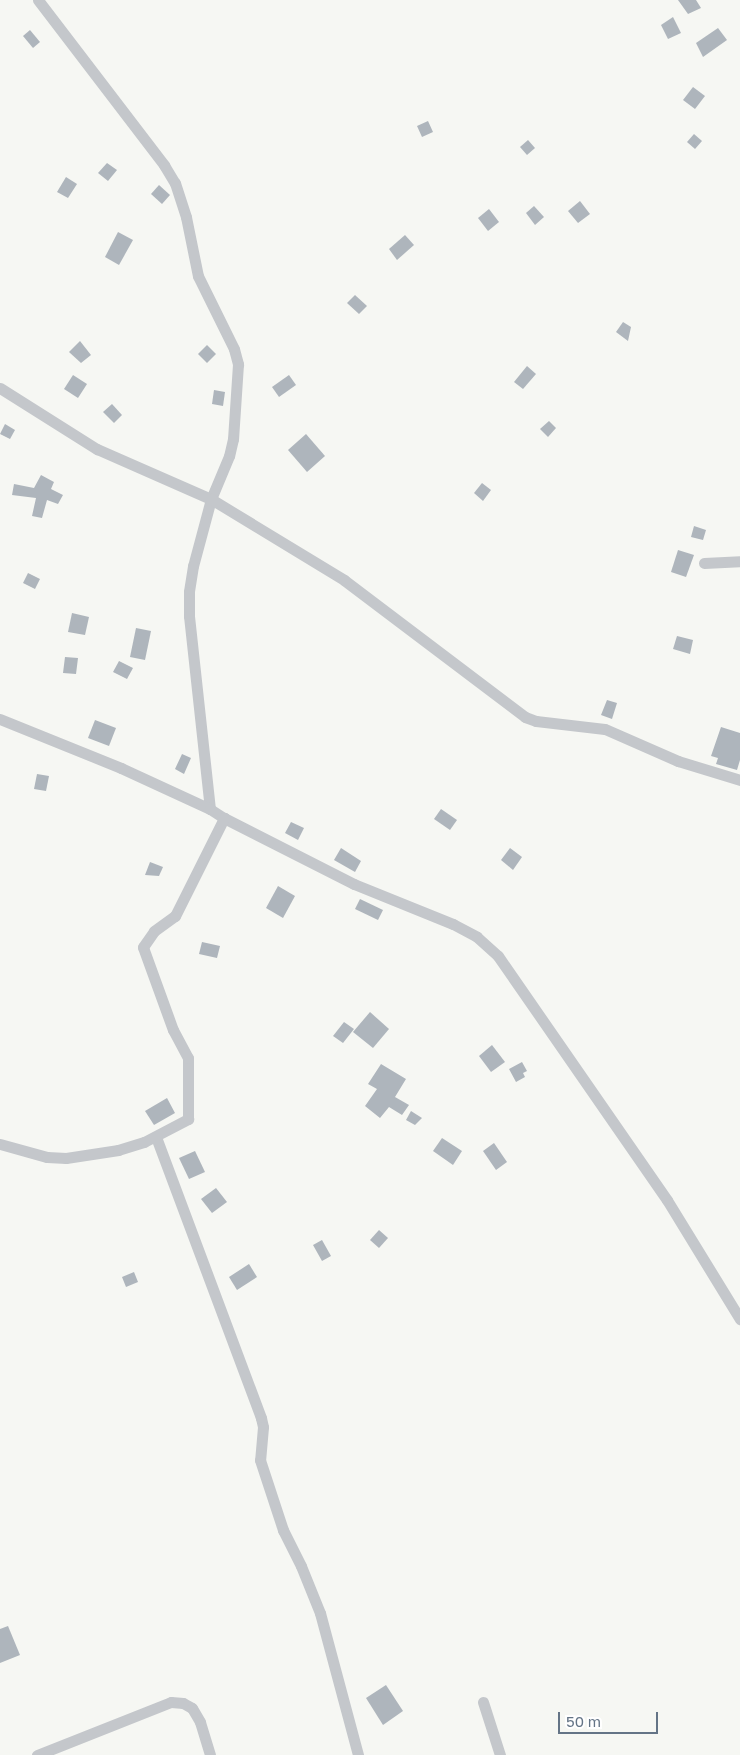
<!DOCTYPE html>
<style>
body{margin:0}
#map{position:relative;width:740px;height:1755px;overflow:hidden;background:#f6f7f3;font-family:"Golos Text",sans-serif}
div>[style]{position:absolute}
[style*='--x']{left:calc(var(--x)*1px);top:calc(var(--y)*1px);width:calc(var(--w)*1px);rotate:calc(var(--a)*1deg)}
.building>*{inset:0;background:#aeb5bc}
.minor>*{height:11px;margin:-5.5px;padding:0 5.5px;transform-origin:5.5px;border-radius:5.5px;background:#c4c7cb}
span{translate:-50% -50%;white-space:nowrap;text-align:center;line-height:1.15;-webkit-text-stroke:5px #fff;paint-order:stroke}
.scale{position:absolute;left:558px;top:1712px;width:100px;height:22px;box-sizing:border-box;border:2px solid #647486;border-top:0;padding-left:6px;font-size:15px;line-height:18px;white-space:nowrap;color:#647486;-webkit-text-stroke:4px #fff;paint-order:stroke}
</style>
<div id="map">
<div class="building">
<div style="clip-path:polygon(678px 0,696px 0,701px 8px,688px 14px)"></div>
<div style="clip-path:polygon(673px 17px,681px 33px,668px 39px,661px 25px)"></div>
<div style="clip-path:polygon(718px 28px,727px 40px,703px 57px,696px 43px)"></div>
<div style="clip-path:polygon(30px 30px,40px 42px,33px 48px,23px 36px)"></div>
<div style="clip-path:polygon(693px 87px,705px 96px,695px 109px,683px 100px)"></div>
<div style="clip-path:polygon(428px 121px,433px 132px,422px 137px,417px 126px)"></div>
<div style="clip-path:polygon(694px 134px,702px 141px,695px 149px,687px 142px)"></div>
<div style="clip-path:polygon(528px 140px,535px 148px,527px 155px,520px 147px)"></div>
<div style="clip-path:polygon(107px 163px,117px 170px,108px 181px,98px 173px)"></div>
<div style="clip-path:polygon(66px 177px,77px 184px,68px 198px,57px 192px)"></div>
<div style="clip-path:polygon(159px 185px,170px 195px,162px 204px,151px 194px)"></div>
<div style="clip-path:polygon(580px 201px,590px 214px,578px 223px,568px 211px)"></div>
<div style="clip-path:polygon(534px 206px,544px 217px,535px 225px,526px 213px)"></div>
<div style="clip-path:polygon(489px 209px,499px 222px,488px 231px,478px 218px)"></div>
<div style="clip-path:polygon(118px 232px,133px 240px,119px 265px,105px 257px)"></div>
<div style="clip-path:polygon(405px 235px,414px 245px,397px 260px,389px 249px)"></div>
<div style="clip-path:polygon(355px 295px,367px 306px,359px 314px,347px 303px)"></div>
<div style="clip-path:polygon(623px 322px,631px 327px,628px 341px,616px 332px)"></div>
<div style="clip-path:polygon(80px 341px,91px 355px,81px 363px,69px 352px)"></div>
<div style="clip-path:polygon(207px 345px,216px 354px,207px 363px,198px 354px)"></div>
<div style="clip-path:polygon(527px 366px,536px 374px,523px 389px,514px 382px)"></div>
<div style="clip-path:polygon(73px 375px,87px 384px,78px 398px,64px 389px)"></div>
<div style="clip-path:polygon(289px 375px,296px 385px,279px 397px,272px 387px)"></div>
<div style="clip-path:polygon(214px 390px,225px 392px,223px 406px,212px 404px)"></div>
<div style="clip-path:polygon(112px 404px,122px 415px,114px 423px,103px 412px)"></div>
<div style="clip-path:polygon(549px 421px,556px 428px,548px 437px,540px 429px)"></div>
<div style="clip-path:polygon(5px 424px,15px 430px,10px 439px,0 434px)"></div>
<div style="clip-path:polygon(306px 434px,325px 456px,307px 472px,288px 450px)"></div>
<div style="clip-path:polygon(41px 475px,54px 482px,51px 489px,63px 495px,58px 504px,47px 500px,42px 518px,32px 516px,36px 498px,12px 495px,14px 484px,34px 488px)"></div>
<div style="clip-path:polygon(482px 483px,491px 490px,483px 501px,474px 493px)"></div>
<div style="clip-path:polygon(694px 526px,706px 530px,703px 540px,691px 537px)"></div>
<div style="clip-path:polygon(678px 550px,694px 555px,686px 577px,671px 572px)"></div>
<div style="clip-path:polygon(28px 573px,40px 579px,35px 589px,23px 583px)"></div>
<div style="clip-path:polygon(72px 613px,89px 617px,85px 635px,68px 632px)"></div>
<div style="clip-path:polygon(136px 628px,151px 631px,145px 660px,130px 657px)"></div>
<div style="clip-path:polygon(677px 636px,693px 640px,690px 654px,673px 649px)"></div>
<div style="clip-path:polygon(65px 657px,78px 658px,76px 674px,63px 673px)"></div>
<div style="clip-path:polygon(119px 661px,133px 668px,127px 679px,113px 672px)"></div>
<div style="clip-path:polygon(607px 700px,617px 703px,612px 719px,601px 715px)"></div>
<div style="clip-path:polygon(95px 720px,116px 728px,109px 746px,88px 738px)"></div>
<div style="clip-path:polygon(721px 727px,740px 733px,740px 760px,737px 770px,716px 764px,718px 758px,711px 756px)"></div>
<div style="clip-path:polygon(182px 754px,191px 758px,184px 774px,175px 769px)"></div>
<div style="clip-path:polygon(37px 774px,49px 776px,46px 791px,34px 789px)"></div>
<div style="clip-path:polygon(441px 809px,457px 820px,450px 830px,434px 819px)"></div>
<div style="clip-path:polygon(291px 822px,304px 828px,298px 840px,285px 833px)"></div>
<div style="clip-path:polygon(341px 848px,361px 861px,355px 872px,334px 860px)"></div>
<div style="clip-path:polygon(510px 848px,522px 857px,513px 870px,501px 860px)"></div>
<div style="clip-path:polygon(150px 862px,163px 867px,159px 876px,145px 875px)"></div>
<div style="clip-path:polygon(278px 886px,295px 896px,283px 918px,266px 908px)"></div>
<div style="clip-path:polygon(360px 899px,383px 910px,378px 920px,355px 909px)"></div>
<div style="clip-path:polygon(202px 942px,220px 946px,217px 958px,199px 954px)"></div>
<div style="clip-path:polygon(370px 1012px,389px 1029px,373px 1048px,353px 1032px)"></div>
<div style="clip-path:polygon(344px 1022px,354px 1029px,343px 1043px,333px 1036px)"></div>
<div style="clip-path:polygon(492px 1045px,505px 1062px,491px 1072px,479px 1056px)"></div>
<div style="clip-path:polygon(522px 1062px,527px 1071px,523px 1073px,525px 1077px,516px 1082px,509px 1069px)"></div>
<div style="clip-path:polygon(381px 1064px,406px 1079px,395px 1097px,409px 1105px,402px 1115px,389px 1107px,380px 1118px,365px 1106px,377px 1089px,368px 1084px)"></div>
<div style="clip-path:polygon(167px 1098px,175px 1113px,154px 1125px,145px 1111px)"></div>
<div style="clip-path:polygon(411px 1111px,422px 1118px,415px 1125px,406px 1120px)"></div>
<div style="clip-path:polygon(442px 1138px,462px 1151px,453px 1165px,433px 1151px)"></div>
<div style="clip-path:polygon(494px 1143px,507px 1162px,496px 1170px,483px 1151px)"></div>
<div style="clip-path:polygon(195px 1151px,205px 1172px,189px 1179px,179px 1158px)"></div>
<div style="clip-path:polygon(216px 1188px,227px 1202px,212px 1213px,201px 1199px)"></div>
<div style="clip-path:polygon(379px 1230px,388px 1238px,379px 1248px,370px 1240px)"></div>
<div style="clip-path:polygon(322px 1240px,331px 1256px,322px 1261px,313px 1245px)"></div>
<div style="clip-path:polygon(249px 1264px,257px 1277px,237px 1290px,229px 1277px)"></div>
<div style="clip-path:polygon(134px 1272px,138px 1282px,126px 1287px,122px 1277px)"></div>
<div style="clip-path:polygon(8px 1626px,20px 1655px,0 1663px,0 1629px)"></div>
<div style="clip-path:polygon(386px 1685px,403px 1711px,383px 1725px,366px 1698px)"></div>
</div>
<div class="minor">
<div style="--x:38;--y:0;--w:208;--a:52.6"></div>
<div style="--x:164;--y:165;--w:21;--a:59"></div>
<div style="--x:175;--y:183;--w:36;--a:72"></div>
<div style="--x:186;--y:217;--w:60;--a:78.5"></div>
<div style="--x:198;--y:276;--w:81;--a:63.7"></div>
<div style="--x:234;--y:349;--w:16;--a:75"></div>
<div style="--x:238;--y:364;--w:75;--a:93.8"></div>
<div style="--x:233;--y:439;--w:17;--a:103"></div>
<div style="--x:229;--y:456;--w:47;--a:112.7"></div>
<div style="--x:211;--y:499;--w:69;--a:105"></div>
<div style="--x:193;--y:566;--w:26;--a:99"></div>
<div style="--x:189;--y:592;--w:24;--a:90"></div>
<div style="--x:189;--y:616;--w:194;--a:83.8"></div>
<div style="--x:0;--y:388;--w:115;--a:32.2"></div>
<div style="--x:97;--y:449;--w:124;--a:23.7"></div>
<div style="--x:211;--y:499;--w:156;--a:31.3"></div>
<div style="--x:344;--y:580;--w:227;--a:37.1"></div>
<div style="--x:525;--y:717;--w:12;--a:20"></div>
<div style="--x:536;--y:721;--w:69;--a:6.6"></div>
<div style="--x:605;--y:729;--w:80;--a:23.7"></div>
<div style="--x:678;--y:761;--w:65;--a:17"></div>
<div style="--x:704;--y:563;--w:36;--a:-3"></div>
<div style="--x:0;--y:719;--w:131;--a:22"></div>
<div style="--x:121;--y:768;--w:98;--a:24.7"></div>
<div style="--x:210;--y:809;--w:17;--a:33"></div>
<div style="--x:224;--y:818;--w:146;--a:26.9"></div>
<div style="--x:354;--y:884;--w:107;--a:22"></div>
<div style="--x:453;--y:924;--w:27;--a:28"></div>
<div style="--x:477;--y:937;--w:28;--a:42"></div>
<div style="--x:498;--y:956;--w:297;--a:55.3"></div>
<div style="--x:667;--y:1200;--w:140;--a:58.5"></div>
<div style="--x:156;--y:1137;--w:300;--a:69.5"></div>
<div style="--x:261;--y:1418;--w:9;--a:77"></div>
<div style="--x:263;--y:1427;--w:33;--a:95"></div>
<div style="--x:260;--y:1460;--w:74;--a:71.8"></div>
<div style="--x:283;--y:1530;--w:40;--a:63.4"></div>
<div style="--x:301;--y:1566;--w:51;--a:68"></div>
<div style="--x:320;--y:1613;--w:147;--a:75"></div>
<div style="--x:0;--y:1144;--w:49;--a:15.5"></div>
<div style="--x:47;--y:1157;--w:19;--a:3"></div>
<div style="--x:66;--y:1158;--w:53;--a:-8.7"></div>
<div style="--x:118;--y:1150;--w:27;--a:-17"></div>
<div style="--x:144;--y:1142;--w:50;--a:-27.6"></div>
<div style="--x:188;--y:1119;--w:61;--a:-90"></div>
<div style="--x:188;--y:1058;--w:32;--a:-118"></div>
<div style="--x:173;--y:1030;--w:88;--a:-109.9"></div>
<div style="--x:143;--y:947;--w:19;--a:-55"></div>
<div style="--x:154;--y:931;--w:26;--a:-36"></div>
<div style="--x:175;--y:916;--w:110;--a:-63.4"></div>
<div style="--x:483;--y:1702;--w:56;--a:72.2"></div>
<div style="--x:37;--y:1755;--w:144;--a:-21.6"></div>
<div style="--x:171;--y:1702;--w:12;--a:5"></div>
<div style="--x:183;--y:1703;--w:10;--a:29"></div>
<div style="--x:192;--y:1708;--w:16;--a:60"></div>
<div style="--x:200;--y:1722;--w:34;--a:73"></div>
</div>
<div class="scale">50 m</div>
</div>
